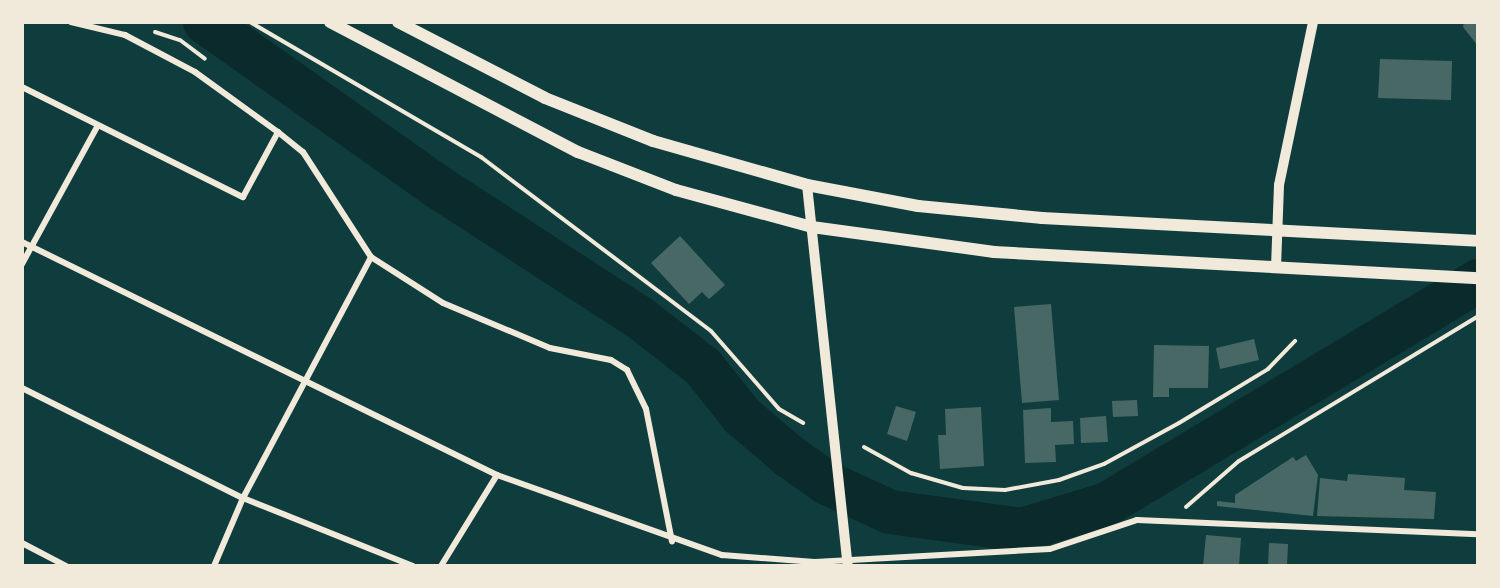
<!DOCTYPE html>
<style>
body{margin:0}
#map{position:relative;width:1500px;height:588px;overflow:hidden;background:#0f3d3e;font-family:"Libre Baskerville",serif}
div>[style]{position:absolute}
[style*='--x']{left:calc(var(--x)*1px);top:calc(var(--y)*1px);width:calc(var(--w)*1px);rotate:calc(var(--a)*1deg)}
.river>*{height:44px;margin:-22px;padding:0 22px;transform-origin:22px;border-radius:22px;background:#0a2a2b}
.building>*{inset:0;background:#486865}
.path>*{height:4px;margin:-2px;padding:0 2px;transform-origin:2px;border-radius:2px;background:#f1e9da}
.minor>*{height:6px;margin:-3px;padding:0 3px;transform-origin:3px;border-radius:3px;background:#f1e9da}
.tertiary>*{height:10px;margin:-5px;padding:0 5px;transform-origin:5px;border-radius:5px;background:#f1e9da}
.secondary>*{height:12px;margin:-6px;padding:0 6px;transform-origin:6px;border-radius:6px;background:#f1e9da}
span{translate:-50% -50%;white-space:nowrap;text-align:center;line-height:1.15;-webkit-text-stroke:6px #f1e9da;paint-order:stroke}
.frame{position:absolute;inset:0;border:24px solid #f1e9da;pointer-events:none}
</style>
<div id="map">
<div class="river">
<div style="--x:205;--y:22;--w:282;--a:35.3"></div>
<div style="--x:435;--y:185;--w:244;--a:33"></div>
<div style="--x:640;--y:318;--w:80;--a:37.9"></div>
<div style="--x:703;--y:367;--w:63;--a:51.5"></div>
<div style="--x:742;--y:416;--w:62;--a:40.4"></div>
<div style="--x:789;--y:456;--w:47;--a:35.4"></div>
<div style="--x:827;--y:483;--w:69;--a:24.7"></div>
<div style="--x:890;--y:512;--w:133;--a:7.8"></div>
<div style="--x:1022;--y:530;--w:89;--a:-17"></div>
<div style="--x:1107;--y:504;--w:433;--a:-31"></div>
</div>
<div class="building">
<div style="clip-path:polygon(1464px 22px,1478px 23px,1478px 46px,1463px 27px)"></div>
<div style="clip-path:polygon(1380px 59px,1452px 61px,1451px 100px,1378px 98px)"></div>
<div style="clip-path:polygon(680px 236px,725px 285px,709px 299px,702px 292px,689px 304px,651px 263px)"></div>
<div style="clip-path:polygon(1051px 304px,1059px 400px,1022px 403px,1014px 307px)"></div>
<div style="clip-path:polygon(1254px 339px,1259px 360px,1220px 369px,1216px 348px)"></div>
<div style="clip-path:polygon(1154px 345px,1209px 346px,1208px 388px,1169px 388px,1169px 397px,1153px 397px)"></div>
<div style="clip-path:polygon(1137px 400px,1138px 416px,1113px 417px,1112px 401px)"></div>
<div style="clip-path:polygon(896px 406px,916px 412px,907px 441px,887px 434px)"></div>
<div style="clip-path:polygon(981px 407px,984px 466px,940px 469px,938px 435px,946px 435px,945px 409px)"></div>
<div style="clip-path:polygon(1051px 408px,1051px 422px,1073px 421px,1074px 444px,1055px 445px,1056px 462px,1025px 463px,1023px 410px)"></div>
<div style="clip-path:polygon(1106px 416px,1108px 442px,1081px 443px,1080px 418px)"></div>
<div style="clip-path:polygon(1306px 455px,1318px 475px,1313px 516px,1217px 506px,1217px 501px,1235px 503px,1235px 495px,1293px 457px,1296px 461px)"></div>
<div style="clip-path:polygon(1348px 474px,1405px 478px,1404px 490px,1436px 492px,1434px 519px,1317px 516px,1320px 478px,1347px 481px)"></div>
<div style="clip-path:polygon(1206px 535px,1241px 538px,1239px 566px,1203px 566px)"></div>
<div style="clip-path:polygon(1269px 543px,1288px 544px,1287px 566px,1268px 566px)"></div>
</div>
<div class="path">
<div style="--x:250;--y:22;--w:268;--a:30.3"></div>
<div style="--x:481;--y:157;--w:288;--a:37.1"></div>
<div style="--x:711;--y:331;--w:103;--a:48.9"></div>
<div style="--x:779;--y:409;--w:28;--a:30"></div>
<div style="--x:155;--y:32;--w:26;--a:18"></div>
<div style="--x:180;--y:40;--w:31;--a:37"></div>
<div style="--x:864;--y:447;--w:54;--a:29"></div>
<div style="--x:911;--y:473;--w:54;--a:16.1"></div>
<div style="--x:963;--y:488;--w:42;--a:2.7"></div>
<div style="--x:1005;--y:490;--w:55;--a:-10.5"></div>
<div style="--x:1059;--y:480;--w:48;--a:-19.6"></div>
<div style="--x:1104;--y:464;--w:85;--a:-28.7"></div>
<div style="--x:1179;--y:423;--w:104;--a:-31.2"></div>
<div style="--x:1268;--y:369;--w:39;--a:-46"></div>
<div style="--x:1186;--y:507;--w:70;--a:-41"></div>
<div style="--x:1239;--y:461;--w:280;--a:-31.2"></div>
</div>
<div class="minor">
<div style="--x:71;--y:22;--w:56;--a:13.5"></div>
<div style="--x:125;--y:35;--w:79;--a:27.9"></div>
<div style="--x:195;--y:72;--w:102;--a:35.9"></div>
<div style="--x:278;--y:132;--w:32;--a:39"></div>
<div style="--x:303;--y:152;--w:125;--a:57.1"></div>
<div style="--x:371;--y:257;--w:85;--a:32.6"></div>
<div style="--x:443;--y:303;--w:116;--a:22.8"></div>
<div style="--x:550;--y:348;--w:62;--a:11.1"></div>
<div style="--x:611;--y:360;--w:19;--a:32"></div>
<div style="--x:627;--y:370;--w:43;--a:64"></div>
<div style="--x:646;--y:409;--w:135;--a:78.9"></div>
<div style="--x:22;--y:87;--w:247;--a:26.5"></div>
<div style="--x:243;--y:197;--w:74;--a:-61.7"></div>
<div style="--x:22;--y:242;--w:529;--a:26.13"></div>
<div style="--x:497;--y:475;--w:239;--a:19.6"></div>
<div style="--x:722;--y:555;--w:93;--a:4.3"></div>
<div style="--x:815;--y:562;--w:235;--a:-3.2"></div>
<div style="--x:1050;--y:549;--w:92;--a:-18.4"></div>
<div style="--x:1137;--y:520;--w:341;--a:2.4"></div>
<div style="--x:22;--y:264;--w:158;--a:-61.3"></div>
<div style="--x:22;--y:388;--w:247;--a:26.5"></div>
<div style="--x:243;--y:498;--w:183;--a:21.8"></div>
<div style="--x:22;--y:543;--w:50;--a:27.6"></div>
<div style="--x:214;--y:566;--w:74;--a:-66.9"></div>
<div style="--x:243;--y:498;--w:273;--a:-62"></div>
<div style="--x:441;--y:566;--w:107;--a:-58.4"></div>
</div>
<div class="tertiary">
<div style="--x:807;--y:185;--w:383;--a:83.9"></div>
<div style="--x:1276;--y:267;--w:82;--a:-87.9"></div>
<div style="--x:1279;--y:185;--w:167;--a:-78.2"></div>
</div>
<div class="secondary">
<div style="--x:330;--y:22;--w:280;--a:27.7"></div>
<div style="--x:578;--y:152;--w:105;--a:21.2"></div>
<div style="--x:676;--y:190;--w:141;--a:15.2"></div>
<div style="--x:812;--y:227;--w:184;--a:7.8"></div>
<div style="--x:994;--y:252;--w:485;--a:3.1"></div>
<div style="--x:398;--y:22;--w:165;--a:27.3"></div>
<div style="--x:545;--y:98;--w:116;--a:21.7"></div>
<div style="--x:653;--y:141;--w:160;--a:15.9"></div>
<div style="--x:807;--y:185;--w:113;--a:10.7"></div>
<div style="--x:918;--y:206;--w:125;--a:5.5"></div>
<div style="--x:1042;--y:218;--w:437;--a:3"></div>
</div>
<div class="frame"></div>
</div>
